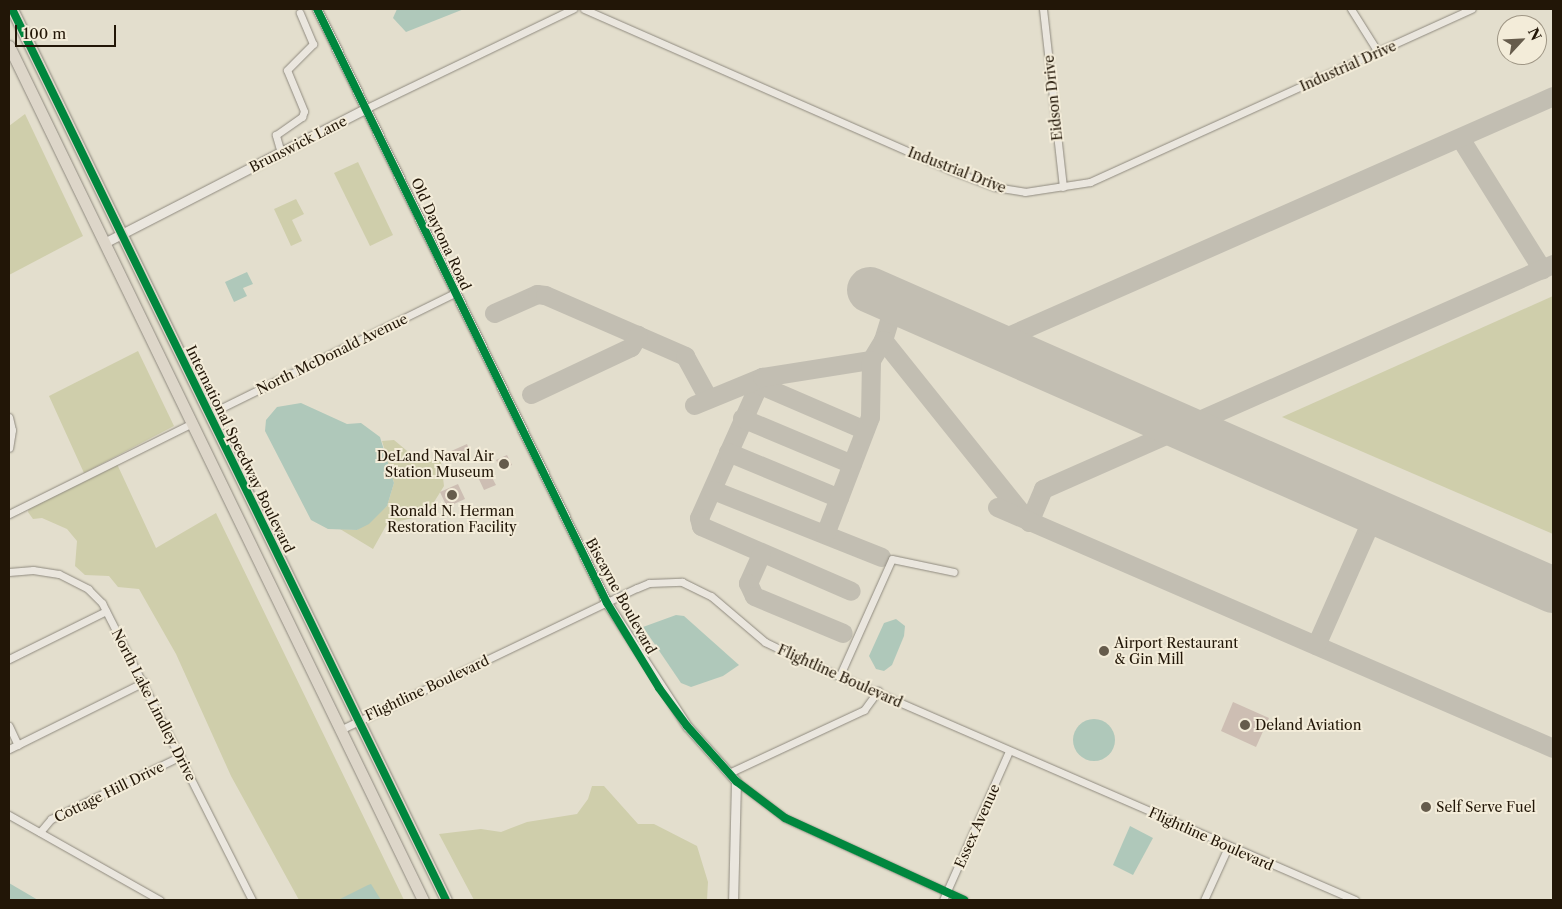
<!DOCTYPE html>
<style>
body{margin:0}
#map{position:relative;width:1562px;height:909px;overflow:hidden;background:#e3decd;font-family:"Libre Caslon Text",serif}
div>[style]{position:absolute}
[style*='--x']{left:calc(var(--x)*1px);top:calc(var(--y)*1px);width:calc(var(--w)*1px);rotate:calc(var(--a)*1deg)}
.green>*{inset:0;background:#cfceab}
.water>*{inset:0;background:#afc8ba}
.round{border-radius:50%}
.taxiway>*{height:19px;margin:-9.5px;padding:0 9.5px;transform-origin:9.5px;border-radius:9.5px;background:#c2beb2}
.runway>*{height:46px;margin:-23px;padding:0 23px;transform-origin:23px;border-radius:23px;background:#c2beb2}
.building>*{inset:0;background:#cdbeb3}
.roads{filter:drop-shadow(0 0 1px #8f8a7f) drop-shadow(0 0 1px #8f8a7f)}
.minor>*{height:7px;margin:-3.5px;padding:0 3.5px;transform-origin:3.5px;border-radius:3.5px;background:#eae6de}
.tertiary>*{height:9px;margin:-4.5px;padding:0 4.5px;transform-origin:4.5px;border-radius:4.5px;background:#eae6de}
.primary>*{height:11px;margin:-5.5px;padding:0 5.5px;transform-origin:5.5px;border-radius:5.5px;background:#ddd6c9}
.cycleway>*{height:8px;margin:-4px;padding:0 4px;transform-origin:4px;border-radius:4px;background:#00873e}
.dots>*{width:14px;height:14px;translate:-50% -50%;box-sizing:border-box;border:2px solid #f3ecd9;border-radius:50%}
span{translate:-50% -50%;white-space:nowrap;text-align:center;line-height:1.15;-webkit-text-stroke:4px #f3ecd9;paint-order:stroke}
.street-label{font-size:14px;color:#221607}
.poi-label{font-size:14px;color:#221607}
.right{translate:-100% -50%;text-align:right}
.left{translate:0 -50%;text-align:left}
.frame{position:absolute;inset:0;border:10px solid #221607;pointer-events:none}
.north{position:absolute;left:1497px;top:15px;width:50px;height:50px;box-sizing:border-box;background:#f3ecd9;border:1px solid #9f9685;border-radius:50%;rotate:65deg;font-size:14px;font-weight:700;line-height:20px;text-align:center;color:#221607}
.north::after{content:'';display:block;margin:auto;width:18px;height:22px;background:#665c4c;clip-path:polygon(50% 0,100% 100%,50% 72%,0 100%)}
.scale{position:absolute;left:15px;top:25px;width:101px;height:22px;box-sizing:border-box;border:2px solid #221607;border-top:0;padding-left:6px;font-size:15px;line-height:18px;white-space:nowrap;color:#221607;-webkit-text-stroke:4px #f3ecd9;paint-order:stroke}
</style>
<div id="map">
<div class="green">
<div style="clip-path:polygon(25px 114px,83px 236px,9px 275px,9px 126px)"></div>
<div style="clip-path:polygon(358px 162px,393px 235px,370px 246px,334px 173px)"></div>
<div style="clip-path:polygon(296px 199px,304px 214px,292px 220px,302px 241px,291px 246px,274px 209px)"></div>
<div style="clip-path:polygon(1553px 296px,1553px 534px,1282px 417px)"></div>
<div style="clip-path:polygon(138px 351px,174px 426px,84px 473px,49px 396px)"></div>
<div style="clip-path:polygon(394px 440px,412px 455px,441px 462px,444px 486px,426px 515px,387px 524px,373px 549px,340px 529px,357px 530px,387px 506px,394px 483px,382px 441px)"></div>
<div style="clip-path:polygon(117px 464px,156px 548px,216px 513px,404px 900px,299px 900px,231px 776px,176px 654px,139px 589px,118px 587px,109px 576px,85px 575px,75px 566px,77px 541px,67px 529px,42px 518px,33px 519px,28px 512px,29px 508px)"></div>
<div style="clip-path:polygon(592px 786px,604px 786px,638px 824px,654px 824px,697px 846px,708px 882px,707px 900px,474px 900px,439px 834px,481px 829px,501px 832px,527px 822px,577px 814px,588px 799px)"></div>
</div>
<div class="water">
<div style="clip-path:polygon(397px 9px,464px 9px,406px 32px,393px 18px)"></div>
<div style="clip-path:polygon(247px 272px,253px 284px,243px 288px,247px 296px,234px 302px,225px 282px)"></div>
<div style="clip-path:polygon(301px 403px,347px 424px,361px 423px,380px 437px,394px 483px,387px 506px,369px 524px,357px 530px,328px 529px,311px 520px,265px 431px,266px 420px,277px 407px)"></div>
<div style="clip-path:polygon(676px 615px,684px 616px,739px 665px,723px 676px,691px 687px,681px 683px,643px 627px)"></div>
<div style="clip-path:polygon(896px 619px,905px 626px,904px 636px,892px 665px,884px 671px,876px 669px,869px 656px,884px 623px)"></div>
<div class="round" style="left:1073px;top:719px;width:42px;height:42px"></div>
<div style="clip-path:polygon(1130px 826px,1153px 838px,1133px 875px,1113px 865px)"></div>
<div style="clip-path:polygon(9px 883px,38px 900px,9px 900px)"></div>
<div style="clip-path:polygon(371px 884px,381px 900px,338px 900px,368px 885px)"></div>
</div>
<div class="taxiway">
<div style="--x:1460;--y:138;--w:155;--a:58"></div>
<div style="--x:895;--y:301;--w:41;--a:107.1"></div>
<div style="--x:883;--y:340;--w:233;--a:51.3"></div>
<div style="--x:1029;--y:522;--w:36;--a:-67"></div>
<div style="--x:1043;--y:489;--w:557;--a:-23.81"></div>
<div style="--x:494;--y:313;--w:47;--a:-23.8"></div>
<div style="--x:537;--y:294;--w:8;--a:7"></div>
<div style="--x:545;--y:295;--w:153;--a:23.5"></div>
<div style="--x:685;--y:356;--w:48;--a:61.3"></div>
<div style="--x:992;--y:343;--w:613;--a:-23.76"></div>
<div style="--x:762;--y:377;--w:154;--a:114.1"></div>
<div style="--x:699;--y:518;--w:8;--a:76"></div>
<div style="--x:701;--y:526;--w:163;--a:23.4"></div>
<div style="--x:758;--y:384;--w:116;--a:23.3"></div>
<div style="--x:531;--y:394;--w:110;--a:-25.2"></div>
<div style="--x:631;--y:347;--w:14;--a:-60"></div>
<div style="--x:694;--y:405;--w:74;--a:-22.4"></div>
<div style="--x:762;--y:377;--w:110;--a:-8.9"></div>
<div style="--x:871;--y:360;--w:23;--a:-59"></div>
<div style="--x:742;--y:418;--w:119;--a:22.7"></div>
<div style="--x:728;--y:452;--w:120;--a:22.5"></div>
<div style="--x:713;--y:490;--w:181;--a:21.7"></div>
<div style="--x:997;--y:507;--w:606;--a:23.43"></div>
<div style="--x:825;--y:534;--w:125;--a:-69"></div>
<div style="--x:870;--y:417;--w:57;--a:-89"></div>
<div style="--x:761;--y:554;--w:32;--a:114"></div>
<div style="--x:748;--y:583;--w:14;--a:65"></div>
<div style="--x:754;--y:596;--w:96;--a:22.6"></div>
<div style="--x:1316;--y:645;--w:145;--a:-66.1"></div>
</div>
<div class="runway">
<div style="--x:870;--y:290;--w:746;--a:23.71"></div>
</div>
<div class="building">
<div style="clip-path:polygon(467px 444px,470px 452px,453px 460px,449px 452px)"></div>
<div style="clip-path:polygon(507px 455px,512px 465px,501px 470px,496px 460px)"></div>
<div style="clip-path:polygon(488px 470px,496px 485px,484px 490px,477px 475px)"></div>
<div style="clip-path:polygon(458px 484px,465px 499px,447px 507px,440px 492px)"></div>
<div style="clip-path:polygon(1233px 702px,1269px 718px,1256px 747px,1221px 731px)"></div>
</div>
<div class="roads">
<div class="minor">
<div style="--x:584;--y:9;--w:400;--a:23.7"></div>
<div style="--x:950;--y:170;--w:48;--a:20.7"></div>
<div style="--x:995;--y:187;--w:30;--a:9"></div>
<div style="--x:1025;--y:192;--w:66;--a:-8.7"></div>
<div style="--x:1090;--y:182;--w:419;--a:-24.4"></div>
<div style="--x:1043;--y:9;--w:179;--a:83.6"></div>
<div style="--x:1351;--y:9;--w:51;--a:57.9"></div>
<div style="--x:367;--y:108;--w:229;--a:-25.7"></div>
<div style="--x:281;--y:153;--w:19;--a:-106"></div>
<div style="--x:276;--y:135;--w:32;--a:-35"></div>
<div style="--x:302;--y:117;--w:6;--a:-72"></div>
<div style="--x:304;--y:111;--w:44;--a:-112.5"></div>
<div style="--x:287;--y:70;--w:37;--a:-45"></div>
<div style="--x:313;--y:44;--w:34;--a:-113"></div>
<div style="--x:209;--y:414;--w:274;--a:-26.2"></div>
<div style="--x:9;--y:417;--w:13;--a:77"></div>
<div style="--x:12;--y:430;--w:18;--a:99"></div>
<div style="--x:9;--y:514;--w:204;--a:-26.4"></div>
<div style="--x:9;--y:572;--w:24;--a:-5"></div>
<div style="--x:33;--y:570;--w:26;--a:9"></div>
<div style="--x:59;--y:574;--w:33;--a:27"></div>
<div style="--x:88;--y:589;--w:20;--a:45"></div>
<div style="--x:102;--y:603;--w:333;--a:63.2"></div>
<div style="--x:9;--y:659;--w:108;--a:-26.3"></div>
<div style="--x:840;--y:675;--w:127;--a:-65.9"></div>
<div style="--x:892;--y:559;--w:63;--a:11.8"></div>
<div style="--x:9;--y:726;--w:21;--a:65"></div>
<div style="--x:340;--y:730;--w:329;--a:-25.6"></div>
<div style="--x:637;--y:588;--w:13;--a:-23"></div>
<div style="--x:649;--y:583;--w:33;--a:-2"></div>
<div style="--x:682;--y:582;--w:32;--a:26"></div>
<div style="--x:711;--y:596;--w:71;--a:40.4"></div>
<div style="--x:765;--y:642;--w:41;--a:25.9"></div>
<div style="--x:802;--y:660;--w:603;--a:23.46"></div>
<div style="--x:9;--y:749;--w:151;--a:-26.4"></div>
<div style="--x:731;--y:772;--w:147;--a:-25"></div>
<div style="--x:864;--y:710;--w:24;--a:-54"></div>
<div style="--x:736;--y:781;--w:61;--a:37.1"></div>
<div style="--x:785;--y:818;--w:197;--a:24.6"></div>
<div style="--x:9;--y:815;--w:173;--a:29.4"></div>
<div style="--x:40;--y:832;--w:17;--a:-50"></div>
<div style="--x:51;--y:819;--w:144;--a:-25.9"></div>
<div style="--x:943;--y:900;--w:163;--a:-66.1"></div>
<div style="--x:1204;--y:900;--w:58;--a:-65.6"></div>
</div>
<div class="tertiary">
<div style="--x:317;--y:9;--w:661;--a:63.98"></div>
<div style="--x:607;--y:603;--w:147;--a:57"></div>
<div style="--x:687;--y:726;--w:74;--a:48.3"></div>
<div style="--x:736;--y:781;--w:119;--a:91.4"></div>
<div style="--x:104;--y:243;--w:296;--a:-27.2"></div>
</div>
<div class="primary">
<div style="--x:12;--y:9;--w:991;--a:64.03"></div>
<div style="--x:9;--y:46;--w:949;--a:64.14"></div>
</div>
</div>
<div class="cycleway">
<div style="--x:12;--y:9;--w:991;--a:64.03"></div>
<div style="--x:317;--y:9;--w:661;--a:63.98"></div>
<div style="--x:607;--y:603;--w:100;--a:58.5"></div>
<div style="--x:659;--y:688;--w:47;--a:53.6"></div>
<div style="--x:687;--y:726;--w:74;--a:48.3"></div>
<div style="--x:736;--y:781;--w:61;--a:37.1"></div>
<div style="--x:785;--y:818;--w:197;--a:24.6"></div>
</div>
<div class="dots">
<div style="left:504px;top:464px;background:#665c4c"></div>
<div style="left:452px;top:495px;background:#665c4c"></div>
<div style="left:1104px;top:651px;background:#665c4c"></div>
<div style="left:1245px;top:725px;background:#665c4c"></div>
<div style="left:1426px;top:807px;background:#665c4c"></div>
</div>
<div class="street-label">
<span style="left:1348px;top:66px;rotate:-24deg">Industrial Drive</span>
<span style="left:1053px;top:98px;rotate:-96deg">Eidson Drive</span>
<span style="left:298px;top:144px;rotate:-27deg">Brunswick Lane</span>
<span style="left:957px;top:170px;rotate:21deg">Industrial Drive</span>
<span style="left:441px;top:234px;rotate:65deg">Old Daytona Road</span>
<span style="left:332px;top:354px;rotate:-26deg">North McDonald Avenue</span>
<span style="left:240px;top:449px;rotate:64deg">International Speedway Boulevard</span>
<span style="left:621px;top:596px;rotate:61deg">Biscayne Boulevard</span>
<span style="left:840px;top:676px;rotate:24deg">Flightline Boulevard</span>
<span style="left:427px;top:688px;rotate:-25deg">Flightline Boulevard</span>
<span style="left:154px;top:705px;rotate:63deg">North Lake Lindley Drive</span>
<span style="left:109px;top:792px;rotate:-26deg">Cottage Hill Drive</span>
<span style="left:977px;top:826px;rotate:-66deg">Essex Avenue</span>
<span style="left:1211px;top:839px;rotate:24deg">Flightline Boulevard</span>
</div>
<div class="poi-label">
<span class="right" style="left:494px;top:464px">DeLand Naval Air<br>Station Museum</span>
<span style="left:452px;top:519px">Ronald N. Herman<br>Restoration Facility</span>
<span class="left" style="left:1114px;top:651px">Airport Restaurant<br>&amp; Gin Mill</span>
<span class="left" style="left:1255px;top:725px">Deland Aviation</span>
<span class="left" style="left:1436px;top:807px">Self Serve Fuel</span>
</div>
<div class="frame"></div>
<div class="north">N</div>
<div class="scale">100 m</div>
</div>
